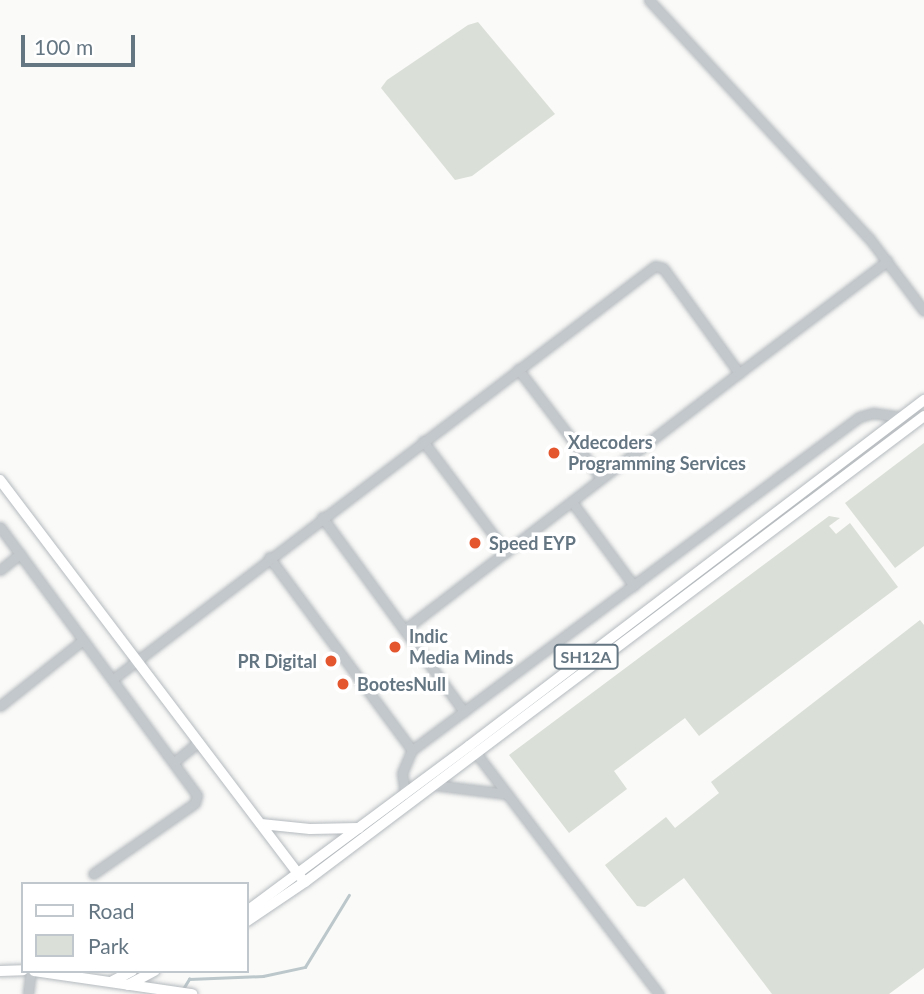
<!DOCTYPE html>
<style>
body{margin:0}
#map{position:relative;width:924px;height:994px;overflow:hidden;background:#fafaf8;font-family:Lato,sans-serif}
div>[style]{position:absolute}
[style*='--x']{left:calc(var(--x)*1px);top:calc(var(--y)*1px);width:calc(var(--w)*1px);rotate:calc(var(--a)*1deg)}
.green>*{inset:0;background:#dadfd7}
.stream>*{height:2.5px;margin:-1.25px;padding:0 1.25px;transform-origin:1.25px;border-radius:1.25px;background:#bbc7cb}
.roads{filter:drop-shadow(0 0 2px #b5babe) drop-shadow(0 0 2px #b5babe)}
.minor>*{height:9px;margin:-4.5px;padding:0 4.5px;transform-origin:4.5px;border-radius:4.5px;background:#c3c8cc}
.major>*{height:10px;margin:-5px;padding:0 5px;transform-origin:5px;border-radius:5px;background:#fff}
.dots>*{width:19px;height:19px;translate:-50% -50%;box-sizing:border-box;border:4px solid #fff;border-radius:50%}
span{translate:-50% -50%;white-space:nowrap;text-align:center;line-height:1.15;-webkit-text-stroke:7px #fff;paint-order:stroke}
.shield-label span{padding:2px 5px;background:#fff;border:2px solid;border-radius:5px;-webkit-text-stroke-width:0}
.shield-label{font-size:16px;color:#657683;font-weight:700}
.poi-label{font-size:18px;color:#657683;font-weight:700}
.left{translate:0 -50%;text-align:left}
.right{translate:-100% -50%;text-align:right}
.legend{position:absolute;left:21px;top:882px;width:228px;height:91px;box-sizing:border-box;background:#fff;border:2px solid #c1c8cd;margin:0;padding:9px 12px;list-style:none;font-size:21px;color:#657683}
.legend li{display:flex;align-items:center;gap:14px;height:35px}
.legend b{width:35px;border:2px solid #c1c8cd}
.scale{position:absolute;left:21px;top:35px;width:114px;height:32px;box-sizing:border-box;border:4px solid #657683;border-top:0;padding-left:9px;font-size:21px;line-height:24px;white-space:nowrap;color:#657683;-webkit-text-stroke:5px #fff;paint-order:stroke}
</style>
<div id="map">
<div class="green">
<div style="clip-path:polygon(478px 22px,555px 114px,472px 176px,455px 180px,381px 88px,387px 80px,468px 25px)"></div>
<div style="clip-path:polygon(924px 443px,924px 546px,895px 568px,845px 503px)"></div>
<div style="clip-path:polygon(829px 516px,840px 518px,829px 526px,836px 534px,850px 523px,898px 587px,699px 736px,685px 718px,614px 771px,627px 789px,569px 833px,509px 755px)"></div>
<div style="clip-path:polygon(920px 620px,924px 625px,924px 968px,889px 994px,772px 994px,684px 878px,645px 907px,637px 906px,605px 865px,666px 817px,675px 828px,719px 793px,711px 782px)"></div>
</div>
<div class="stream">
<div style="--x:183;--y:989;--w:12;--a:-59"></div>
<div style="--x:189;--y:979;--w:74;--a:-2.3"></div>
<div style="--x:263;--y:976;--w:43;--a:-12.1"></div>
<div style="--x:305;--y:967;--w:84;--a:-58.6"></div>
</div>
<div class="roads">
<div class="minor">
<div style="--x:649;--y:0;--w:324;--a:47.3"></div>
<div style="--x:869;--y:238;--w:91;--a:53"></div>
<div style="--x:518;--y:369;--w:137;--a:52.7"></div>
<div style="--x:423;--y:441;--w:139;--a:53.2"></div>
<div style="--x:572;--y:502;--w:104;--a:53.6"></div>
<div style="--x:322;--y:517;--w:241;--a:53.9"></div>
<div style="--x:0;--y:527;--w:333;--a:53.7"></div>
<div style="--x:197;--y:795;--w:8;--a:104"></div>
<div style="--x:195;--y:803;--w:124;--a:145.2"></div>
<div style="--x:269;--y:557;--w:240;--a:53.5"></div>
<div style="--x:412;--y:750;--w:557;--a:-36.68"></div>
<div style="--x:859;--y:417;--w:15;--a:-16"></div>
<div style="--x:873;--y:413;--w:29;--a:8"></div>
<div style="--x:0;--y:570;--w:26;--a:-39"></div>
<div style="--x:404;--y:630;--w:422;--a:-37.5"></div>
<div style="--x:113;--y:679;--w:681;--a:-37.31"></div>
<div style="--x:655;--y:266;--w:8;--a:14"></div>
<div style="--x:663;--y:268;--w:130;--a:54.1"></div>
<div style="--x:739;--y:373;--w:186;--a:-37.1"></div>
<div style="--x:0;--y:706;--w:106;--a:-38.5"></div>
<div style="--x:476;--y:753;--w:303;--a:52.8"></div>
<div style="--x:174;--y:762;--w:32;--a:-39"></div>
<div style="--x:434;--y:785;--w:74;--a:7"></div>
<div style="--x:405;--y:794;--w:21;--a:-98"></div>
<div style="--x:402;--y:773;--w:25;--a:-67"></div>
<div style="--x:28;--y:994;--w:23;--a:-83"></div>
</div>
<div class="major">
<div style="--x:0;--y:480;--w:502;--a:52.86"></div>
<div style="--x:261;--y:824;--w:49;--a:5.8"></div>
<div style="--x:310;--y:829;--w:49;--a:-1.2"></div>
<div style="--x:247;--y:911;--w:277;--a:-36.6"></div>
<div style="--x:469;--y:746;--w:572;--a:-37.25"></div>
<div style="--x:247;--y:921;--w:70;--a:-33.9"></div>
<div style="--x:305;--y:882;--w:775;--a:-36.97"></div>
<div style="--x:0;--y:971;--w:23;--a:-2"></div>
<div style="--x:34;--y:971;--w:160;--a:8.3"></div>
<div style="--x:111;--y:982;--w:24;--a:-28"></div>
<div style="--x:128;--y:985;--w:30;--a:-28"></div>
</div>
</div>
<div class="dots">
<div style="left:554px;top:453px;background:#e4572e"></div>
<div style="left:475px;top:543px;background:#e4572e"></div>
<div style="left:395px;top:647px;background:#e4572e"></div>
<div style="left:331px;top:661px;background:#e4572e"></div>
<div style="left:343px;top:684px;background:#e4572e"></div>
</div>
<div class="shield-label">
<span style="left:586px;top:657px">SH12A</span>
</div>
<div class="poi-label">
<span class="left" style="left:568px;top:453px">Xdecoders<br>Programming Services</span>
<span class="left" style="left:489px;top:543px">Speed EYP</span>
<span class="left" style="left:409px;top:647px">Indic<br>Media Minds</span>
<span class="right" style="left:317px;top:661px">PR Digital</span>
<span class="left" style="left:357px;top:684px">BootesNull</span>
</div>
<ul class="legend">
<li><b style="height:9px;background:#fff"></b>Road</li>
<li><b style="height:19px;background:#dadfd7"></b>Park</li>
</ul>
<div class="scale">100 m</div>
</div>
